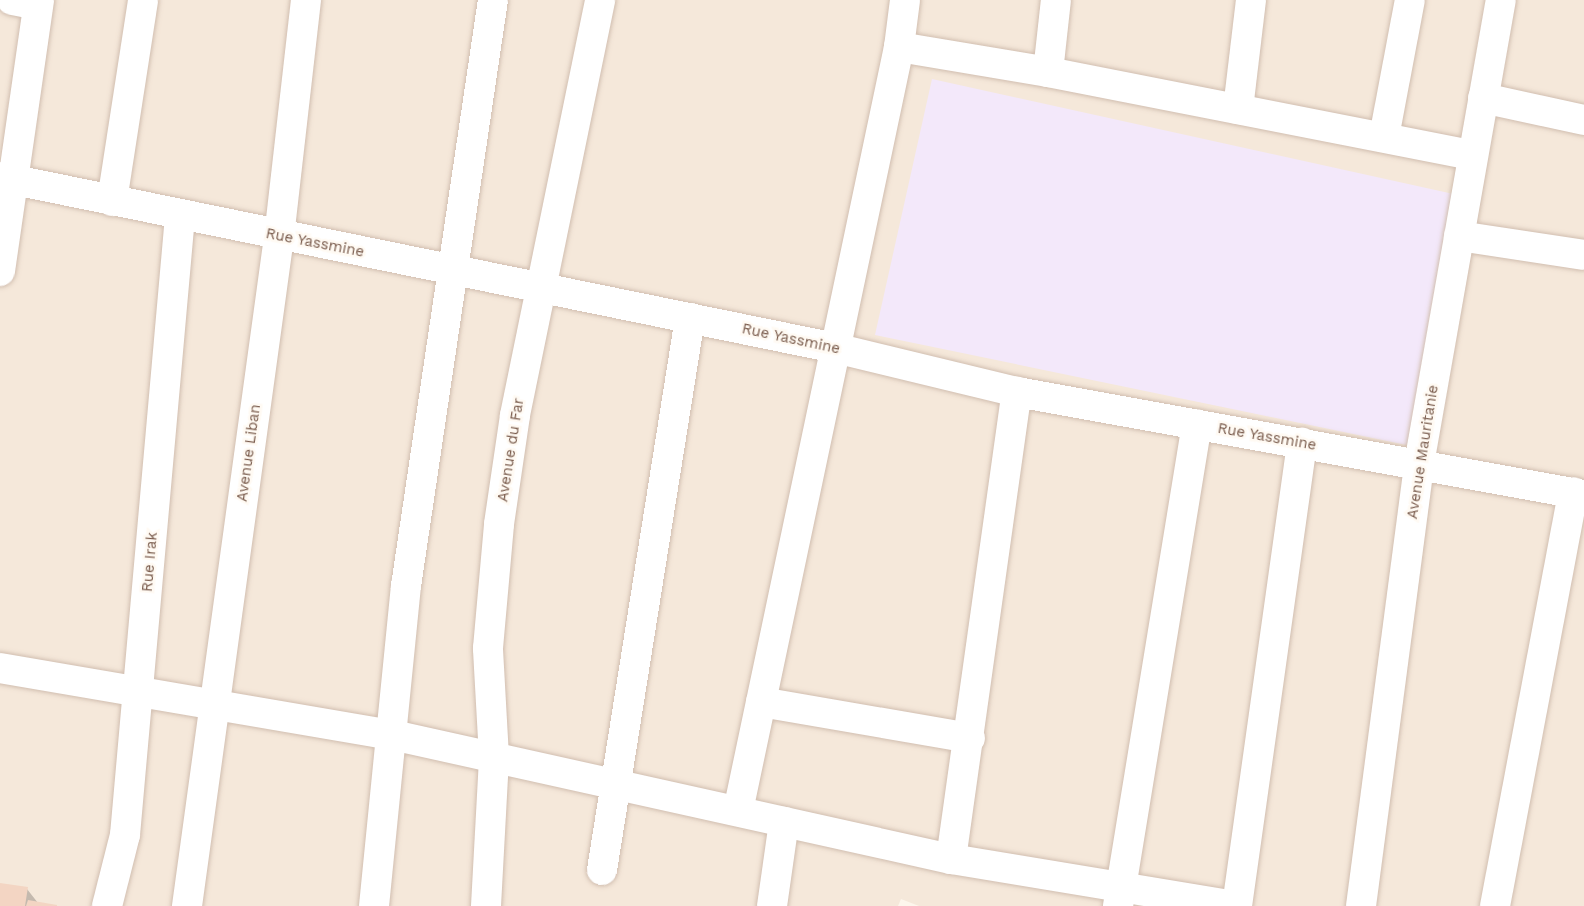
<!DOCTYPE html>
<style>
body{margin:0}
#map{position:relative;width:1584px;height:906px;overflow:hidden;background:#fdf6ec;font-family:"Work Sans",sans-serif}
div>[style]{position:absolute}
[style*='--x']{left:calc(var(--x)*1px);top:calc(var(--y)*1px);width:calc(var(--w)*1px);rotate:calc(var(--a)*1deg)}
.residential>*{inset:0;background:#f5e8da}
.education>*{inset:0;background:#f3e8fa}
.shadow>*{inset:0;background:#0003}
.building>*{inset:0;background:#f3d5c3}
.roads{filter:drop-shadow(0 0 2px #d1beb0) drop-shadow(0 0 2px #d1beb0)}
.minor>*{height:30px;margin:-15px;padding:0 15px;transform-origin:15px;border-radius:15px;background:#fff}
span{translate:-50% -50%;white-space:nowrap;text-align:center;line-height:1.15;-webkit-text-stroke:5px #fffaf3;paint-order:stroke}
.street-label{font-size:15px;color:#7a5c4d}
</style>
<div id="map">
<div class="residential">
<div style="clip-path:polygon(0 0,1584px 0,1584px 906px,919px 906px,901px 899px,898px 906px,0 906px)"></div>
</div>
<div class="education">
<div style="clip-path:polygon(932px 79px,1458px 195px,1411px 446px,875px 335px)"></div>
</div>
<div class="shadow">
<div style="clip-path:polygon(0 884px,27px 889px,38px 903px,56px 906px,0 906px)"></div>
</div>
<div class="building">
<div style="clip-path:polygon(0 883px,28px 887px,25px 906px,0 906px)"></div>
<div style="clip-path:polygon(28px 900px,57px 905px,57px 906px,26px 906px)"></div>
</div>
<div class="roads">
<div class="minor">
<div style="--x:12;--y:0;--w:26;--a:11"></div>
<div style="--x:899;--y:47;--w:151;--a:9.5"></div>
<div style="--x:1048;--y:72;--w:433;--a:11.1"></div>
<div style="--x:1048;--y:72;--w:72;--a:-83.7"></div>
<div style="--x:1483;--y:98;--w:103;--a:12.3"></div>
<div style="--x:1238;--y:109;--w:110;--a:-83.2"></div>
<div style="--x:1384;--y:137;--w:139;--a:-79.3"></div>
<div style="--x:0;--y:177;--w:852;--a:11.57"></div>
<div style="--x:835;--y:348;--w:187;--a:13.6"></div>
<div style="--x:1017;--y:392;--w:576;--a:10.3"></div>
<div style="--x:112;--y:201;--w:203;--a:-81.2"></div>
<div style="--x:1459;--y:236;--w:126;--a:8.6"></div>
<div style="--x:0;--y:271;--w:274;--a:-81.8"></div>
<div style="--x:0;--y:668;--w:394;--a:9.7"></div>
<div style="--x:388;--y:734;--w:577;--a:12.52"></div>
<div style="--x:951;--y:859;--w:287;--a:9.4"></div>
<div style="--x:761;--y:702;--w:212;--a:9.8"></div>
<div style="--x:738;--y:811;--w:781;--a:-78.1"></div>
<div style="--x:899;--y:47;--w:47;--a:-82.7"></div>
<div style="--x:951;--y:859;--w:472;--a:-82"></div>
<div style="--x:602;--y:870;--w:559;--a:-80.94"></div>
<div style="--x:107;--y:906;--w:73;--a:-75.8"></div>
<div style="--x:125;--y:835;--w:621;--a:-84.92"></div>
<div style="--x:187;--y:906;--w:675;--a:-82.17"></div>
<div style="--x:279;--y:237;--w:239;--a:-83.5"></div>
<div style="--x:374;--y:906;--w:322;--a:-84.3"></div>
<div style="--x:406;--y:586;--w:592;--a:-81.56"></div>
<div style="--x:486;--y:906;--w:149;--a:-86.9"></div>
<div style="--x:494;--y:757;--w:109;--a:-93.2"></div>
<div style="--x:488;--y:648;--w:124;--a:-84.9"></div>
<div style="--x:499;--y:524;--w:110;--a:-81.6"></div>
<div style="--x:515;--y:415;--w:424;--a:-78.4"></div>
<div style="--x:772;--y:906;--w:85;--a:-81.9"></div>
<div style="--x:1118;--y:906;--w:488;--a:-80.7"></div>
<div style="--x:1237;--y:906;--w:468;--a:-82"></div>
<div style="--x:1361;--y:906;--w:446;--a:-82.5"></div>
<div style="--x:1419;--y:464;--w:471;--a:-80"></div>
<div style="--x:1495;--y:906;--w:421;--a:-79.3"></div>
</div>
</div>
<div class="street-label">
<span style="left:315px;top:243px;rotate:11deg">Rue Yassmine</span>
<span style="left:791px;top:339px;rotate:12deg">Rue Yassmine</span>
<span style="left:1267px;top:437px;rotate:10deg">Rue Yassmine</span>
<span style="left:511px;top:450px;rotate:-81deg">Avenue du Far</span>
<span style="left:1423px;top:452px;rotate:-81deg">Avenue Mauritanie</span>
<span style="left:249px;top:453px;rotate:-82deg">Avenue Liban</span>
<span style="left:150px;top:562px;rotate:-85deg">Rue Irak</span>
</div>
</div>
